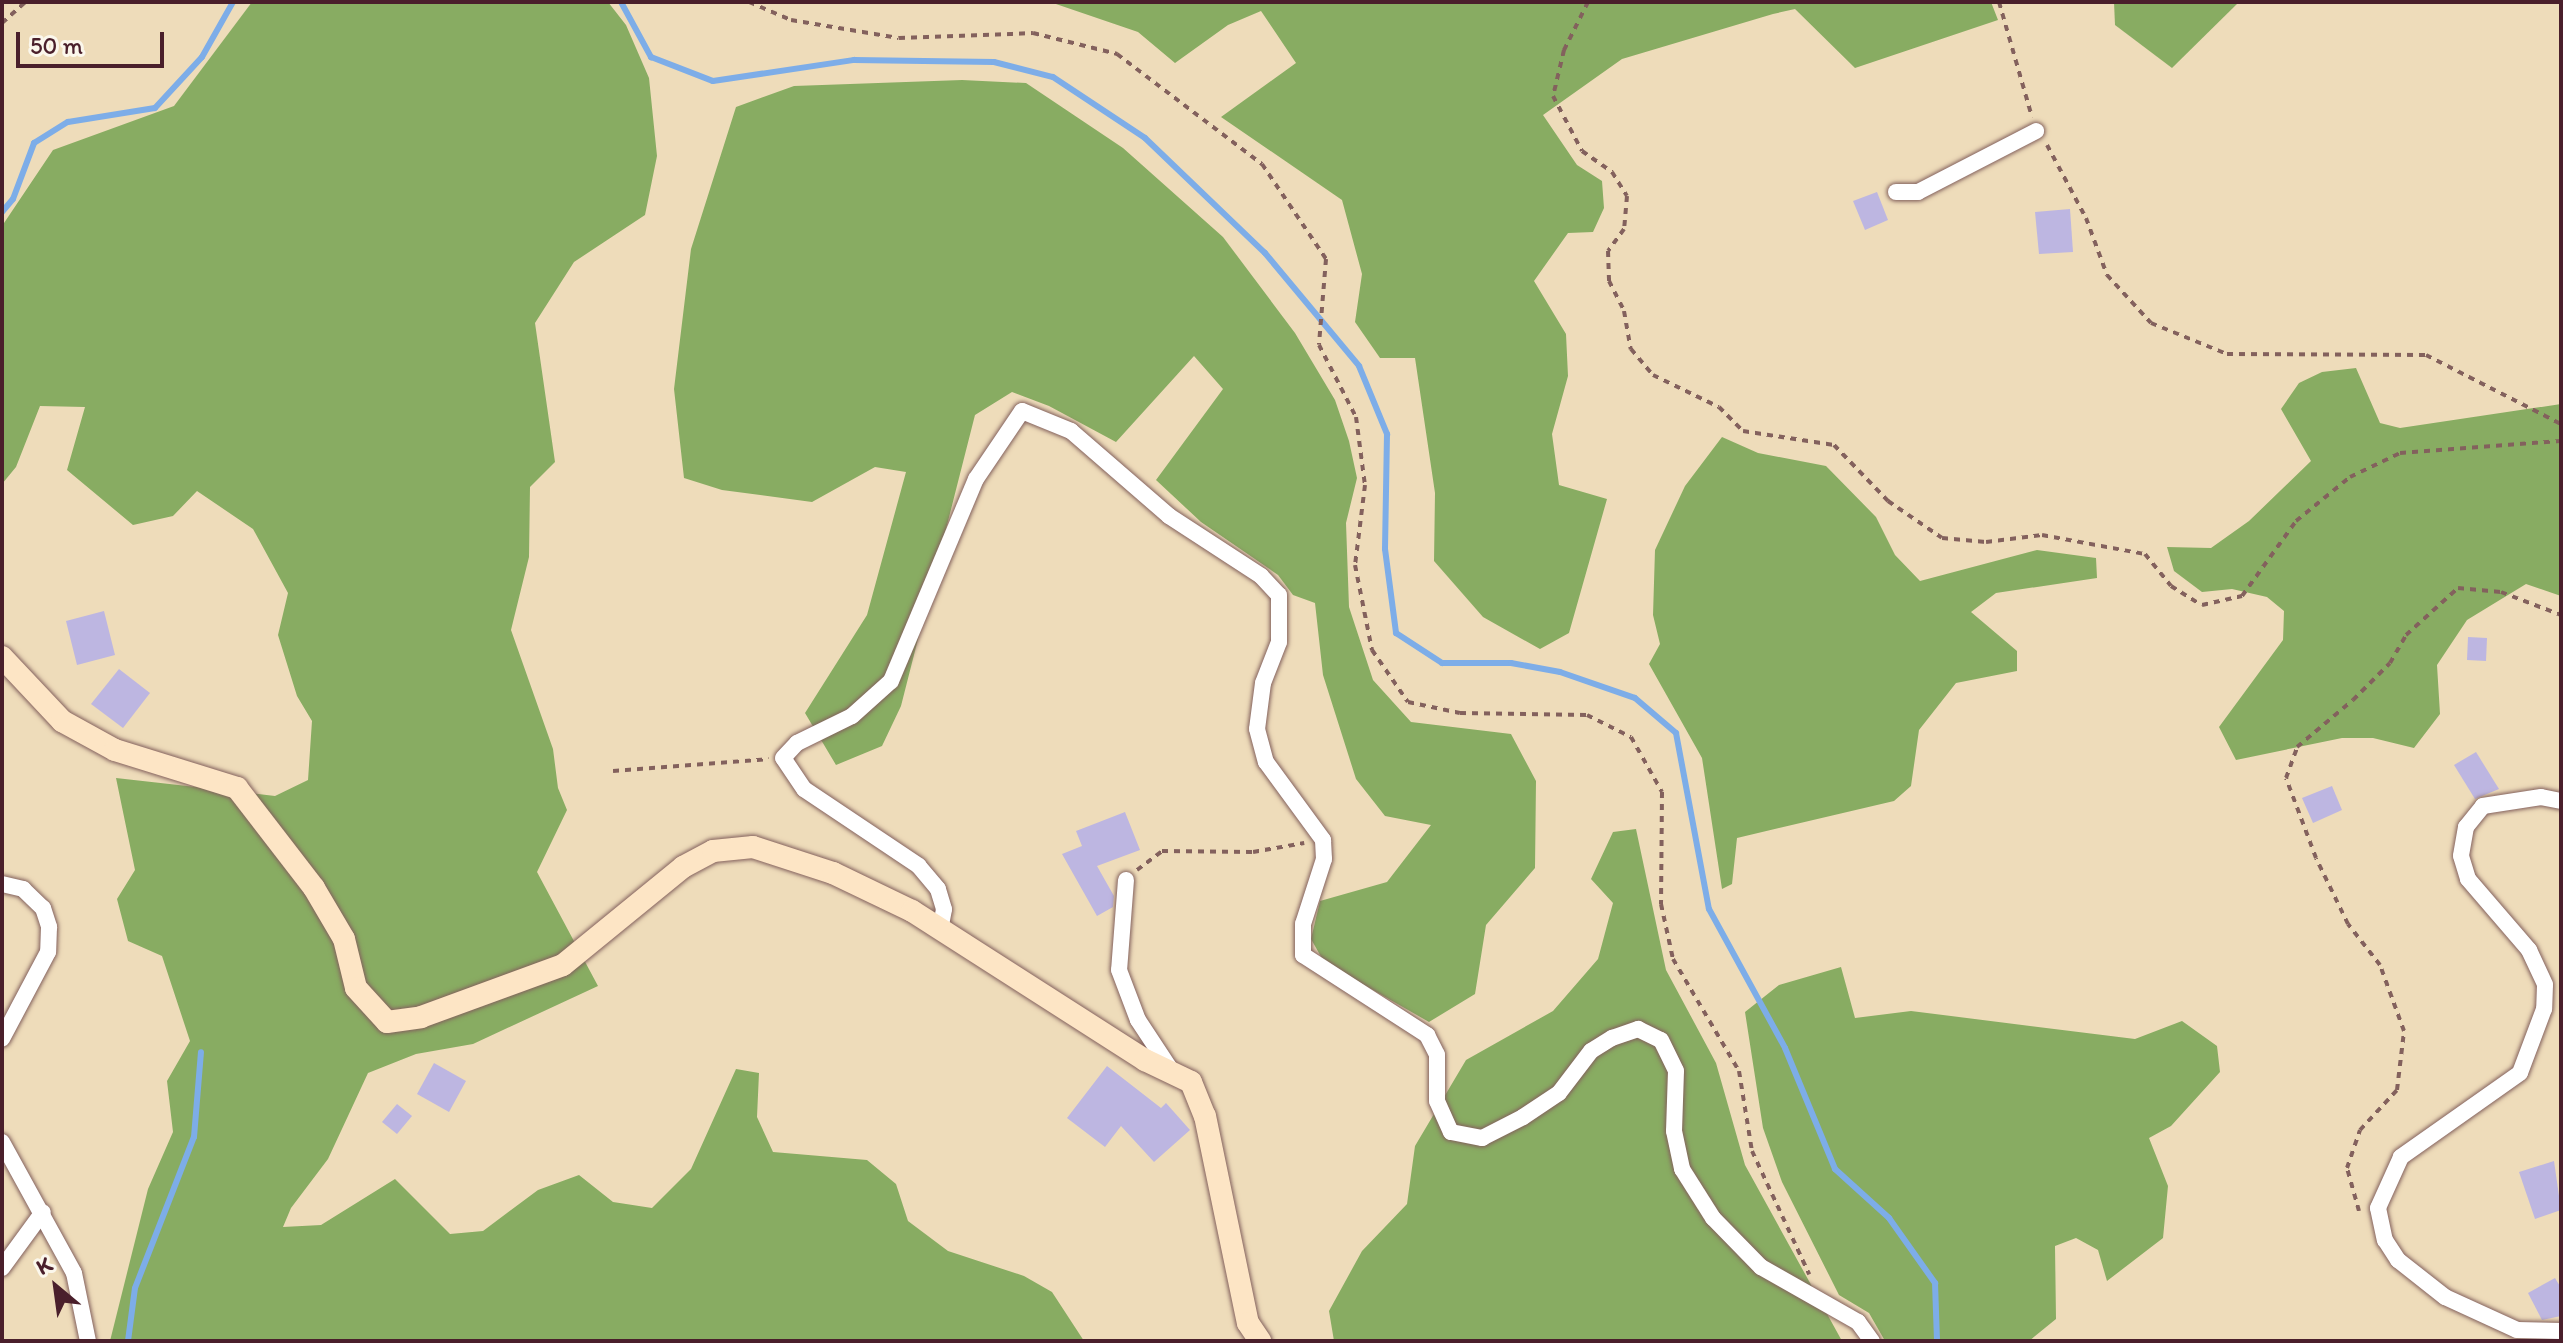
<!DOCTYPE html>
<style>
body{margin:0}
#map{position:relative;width:2563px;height:1343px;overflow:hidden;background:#eedcba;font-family:Itim,sans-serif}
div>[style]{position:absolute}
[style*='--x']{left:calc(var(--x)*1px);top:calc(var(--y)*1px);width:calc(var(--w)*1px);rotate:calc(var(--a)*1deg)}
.forest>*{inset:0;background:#88ac62}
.stream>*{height:6px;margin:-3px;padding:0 3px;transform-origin:3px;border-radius:3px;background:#7dade8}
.building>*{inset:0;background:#bdb6e1}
.path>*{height:4px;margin-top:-2px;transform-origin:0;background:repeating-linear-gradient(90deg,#83615d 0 6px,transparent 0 12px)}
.roads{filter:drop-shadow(0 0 2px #83615d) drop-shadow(0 0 2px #83615d)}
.street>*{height:16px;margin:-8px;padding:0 8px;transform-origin:8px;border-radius:8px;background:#fff}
.secondary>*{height:22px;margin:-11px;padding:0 11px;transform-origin:11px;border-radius:11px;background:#fde5c5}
span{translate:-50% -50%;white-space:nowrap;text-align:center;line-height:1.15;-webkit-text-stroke:6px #fbf7ec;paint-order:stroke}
.frame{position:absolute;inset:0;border:4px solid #4a1f2b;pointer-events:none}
.north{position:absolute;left:16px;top:1247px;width:80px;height:80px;-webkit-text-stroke:6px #fbf7ec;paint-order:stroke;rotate:331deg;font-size:22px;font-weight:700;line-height:32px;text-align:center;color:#4a1f2b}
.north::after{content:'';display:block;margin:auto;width:28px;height:36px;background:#4a1f2b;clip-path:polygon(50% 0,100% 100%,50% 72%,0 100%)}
.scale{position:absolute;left:16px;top:32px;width:148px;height:36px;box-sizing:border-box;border:4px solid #4a1f2b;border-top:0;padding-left:10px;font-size:24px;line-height:28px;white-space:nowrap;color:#4a1f2b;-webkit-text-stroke:6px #fbf7ec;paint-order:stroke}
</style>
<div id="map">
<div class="forest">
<div style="clip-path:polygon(252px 2px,608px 2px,626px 25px,649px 78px,657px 156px,645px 215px,574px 262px,535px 323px,555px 462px,530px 487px,529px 557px,511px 630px,553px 749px,558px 788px,567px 810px,537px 872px,598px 986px,473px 1044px,416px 1054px,368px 1073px,328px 1159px,291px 1208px,283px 1227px,321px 1225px,395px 1179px,450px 1234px,483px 1231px,538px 1190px,579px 1175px,613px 1202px,652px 1208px,691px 1169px,736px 1069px,759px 1073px,757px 1117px,773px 1152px,867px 1160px,896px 1184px,908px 1221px,948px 1251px,1024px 1276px,1052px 1292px,1084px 1341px,110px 1341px,148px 1189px,173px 1132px,167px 1081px,190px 1041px,162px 956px,128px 941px,117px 899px,135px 870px,116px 778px,275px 796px,308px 780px,312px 721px,297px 696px,278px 635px,288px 593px,253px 529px,197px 491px,173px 516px,133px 525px,67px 470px,85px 407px,40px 406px,16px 467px,2px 484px,2px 226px,53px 150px,174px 106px)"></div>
<div style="clip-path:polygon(1005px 2px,1991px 2px,1998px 20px,1855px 68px,1795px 9px,1773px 14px,1622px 59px,1543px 115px,1577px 165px,1602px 181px,1604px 208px,1593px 232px,1568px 233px,1534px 281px,1566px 334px,1568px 376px,1552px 434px,1559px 485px,1607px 499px,1569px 633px,1540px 649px,1483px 617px,1434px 561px,1435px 493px,1415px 358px,1380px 358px,1355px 322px,1362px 274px,1342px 200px,1221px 117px,1296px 63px,1261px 11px,1228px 25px,1175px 63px,1138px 32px,1053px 3px)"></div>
<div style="clip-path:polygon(2114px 2px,2239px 2px,2172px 68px,2115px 25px)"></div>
<div style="clip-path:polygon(962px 80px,1026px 83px,1123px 148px,1223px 237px,1295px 333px,1335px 400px,1349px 441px,1357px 478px,1346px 523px,1349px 607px,1373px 680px,1411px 722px,1511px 734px,1536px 781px,1535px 868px,1486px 925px,1475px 994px,1429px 1022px,1324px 962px,1311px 939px,1320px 901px,1387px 882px,1431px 825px,1385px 816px,1356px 779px,1323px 675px,1315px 603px,1293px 595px,1278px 575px,1201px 522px,1156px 480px,1223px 389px,1194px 356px,1116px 442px,1049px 406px,1012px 392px,975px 415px,901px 706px,882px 746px,836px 765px,805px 713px,867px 615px,906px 472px,875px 467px,812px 502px,722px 490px,684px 478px,674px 389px,691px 249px,736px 107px,794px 86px)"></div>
<div style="clip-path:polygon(2356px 368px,2380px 423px,2400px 428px,2561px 404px,2561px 596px,2526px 584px,2467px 620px,2437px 665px,2440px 714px,2414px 748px,2373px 738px,2342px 738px,2236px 760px,2219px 727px,2283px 640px,2284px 611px,2267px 597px,2232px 589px,2202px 592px,2174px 571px,2167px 547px,2211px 548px,2249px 521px,2311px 461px,2281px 409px,2299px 383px,2322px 372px)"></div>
<div style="clip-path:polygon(1722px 437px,1758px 453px,1826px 466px,1876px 517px,1895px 555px,1920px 581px,2037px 550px,2096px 558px,2097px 578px,1996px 593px,1971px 612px,2017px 651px,2017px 671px,1956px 683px,1919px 730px,1911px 786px,1894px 801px,1737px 838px,1732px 884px,1722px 889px,1702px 758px,1649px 664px,1660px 644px,1653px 615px,1655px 550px,1685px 486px)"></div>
<div style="clip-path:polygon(1636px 829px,1666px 970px,1716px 1063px,1745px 1165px,1842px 1341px,1334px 1341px,1329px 1311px,1362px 1251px,1407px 1204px,1415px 1146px,1466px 1060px,1553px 1011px,1598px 959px,1613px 903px,1591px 879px,1613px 832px)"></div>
<div style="clip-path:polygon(1841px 967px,1855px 1018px,1911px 1011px,2135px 1039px,2182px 1021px,2217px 1046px,2220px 1072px,2171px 1126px,2149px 1138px,2168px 1186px,2163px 1238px,2107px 1281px,2098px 1250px,2076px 1238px,2055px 1246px,2056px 1319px,2029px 1341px,1885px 1341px,1869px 1313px,1839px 1295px,1782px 1182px,1763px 1128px,1745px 1012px,1779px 985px)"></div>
</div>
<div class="stream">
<div style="--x:621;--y:2;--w:63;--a:61.4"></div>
<div style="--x:651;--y:57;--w:66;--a:21.2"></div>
<div style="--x:713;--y:81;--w:143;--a:-8.5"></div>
<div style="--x:854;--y:60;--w:140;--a:0.8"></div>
<div style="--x:994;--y:62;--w:61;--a:14.3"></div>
<div style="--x:1053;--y:77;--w:110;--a:33.5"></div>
<div style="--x:1145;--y:138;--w:166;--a:43.8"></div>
<div style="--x:1265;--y:253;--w:147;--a:50.2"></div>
<div style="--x:1359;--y:366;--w:74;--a:67.6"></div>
<div style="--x:1387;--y:434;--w:115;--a:91"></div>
<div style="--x:1385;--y:549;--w:85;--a:82.5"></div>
<div style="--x:1396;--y:633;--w:55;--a:33.1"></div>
<div style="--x:1442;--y:663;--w:69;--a:0"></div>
<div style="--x:1511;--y:663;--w:50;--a:10.4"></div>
<div style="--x:1560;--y:672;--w:79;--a:19.1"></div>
<div style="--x:1635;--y:698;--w:54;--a:40.5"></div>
<div style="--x:1676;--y:733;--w:179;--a:79.4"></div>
<div style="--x:1709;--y:909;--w:158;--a:61.3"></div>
<div style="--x:1785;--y:1048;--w:131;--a:67.5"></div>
<div style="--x:1835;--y:1169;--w:73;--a:42.2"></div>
<div style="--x:1889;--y:1218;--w:80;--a:54.7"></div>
<div style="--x:1935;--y:1283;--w:58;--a:88"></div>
<div style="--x:2;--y:212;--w:17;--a:-50"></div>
<div style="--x:13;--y:199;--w:60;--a:-69.4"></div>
<div style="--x:34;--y:143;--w:40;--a:-32"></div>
<div style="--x:68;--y:122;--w:88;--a:-9.1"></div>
<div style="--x:155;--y:108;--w:69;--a:-47.3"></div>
<div style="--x:202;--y:57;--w:63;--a:-60.6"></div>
<div style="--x:128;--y:1341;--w:53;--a:-82.5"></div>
<div style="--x:135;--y:1288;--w:162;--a:-68.7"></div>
<div style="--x:194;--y:1137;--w:85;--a:-85.3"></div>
</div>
<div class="building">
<div style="clip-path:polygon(1877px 192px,1888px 220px,1865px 230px,1853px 201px)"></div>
<div style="clip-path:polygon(2070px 209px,2073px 252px,2039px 254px,2035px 212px)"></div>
<div style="clip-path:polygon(104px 611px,115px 655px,77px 665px,66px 621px)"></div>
<div style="clip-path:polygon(2468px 637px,2487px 638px,2486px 661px,2467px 660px)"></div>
<div style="clip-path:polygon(119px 669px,150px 693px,123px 728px,91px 704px)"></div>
<div style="clip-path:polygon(2476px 752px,2499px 789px,2475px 799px,2454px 765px)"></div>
<div style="clip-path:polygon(2332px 786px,2342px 810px,2313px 823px,2302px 798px)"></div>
<div style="clip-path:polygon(1125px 812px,1140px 850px,1097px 866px,1114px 896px,1113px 907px,1097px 916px,1062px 854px,1082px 846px,1076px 831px)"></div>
<div style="clip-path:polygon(434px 1063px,466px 1081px,449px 1112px,417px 1094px)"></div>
<div style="clip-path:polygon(1107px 1066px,1161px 1108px,1166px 1103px,1190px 1130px,1154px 1162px,1121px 1126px,1105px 1147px,1067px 1118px)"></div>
<div style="clip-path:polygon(397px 1104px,412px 1116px,397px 1134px,382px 1122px)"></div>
<div style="clip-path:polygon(2554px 1161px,2561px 1210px,2535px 1219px,2519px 1172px)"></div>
<div style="clip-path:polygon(2555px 1278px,2561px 1288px,2561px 1316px,2542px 1320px,2528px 1293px)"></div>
</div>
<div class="path">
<div style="--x:749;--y:2;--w:46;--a:23.2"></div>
<div style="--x:791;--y:20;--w:109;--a:9.5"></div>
<div style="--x:899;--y:38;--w:134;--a:-2.1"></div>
<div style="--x:1033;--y:33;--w:87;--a:14"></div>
<div style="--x:1117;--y:54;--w:182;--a:37.2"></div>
<div style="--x:1262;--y:164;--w:115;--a:56"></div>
<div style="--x:1326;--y:259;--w:86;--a:94.7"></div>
<div style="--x:1319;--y:345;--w:81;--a:62.8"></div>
<div style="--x:1356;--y:417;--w:69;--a:82.5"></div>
<div style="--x:1365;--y:485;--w:81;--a:97.1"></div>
<div style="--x:1355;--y:565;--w:87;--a:78.7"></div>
<div style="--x:1372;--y:650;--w:63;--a:55.3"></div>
<div style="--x:1408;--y:702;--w:53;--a:11.9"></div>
<div style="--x:1460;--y:713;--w:127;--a:0.9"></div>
<div style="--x:1587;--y:715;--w:49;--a:26.6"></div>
<div style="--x:1631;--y:737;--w:63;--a:60.6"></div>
<div style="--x:1662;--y:792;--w:112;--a:90.5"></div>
<div style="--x:1661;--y:904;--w:56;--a:77.7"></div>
<div style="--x:1673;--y:959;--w:130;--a:59.5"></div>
<div style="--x:1739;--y:1071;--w:81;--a:80.8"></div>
<div style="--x:1752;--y:1151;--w:136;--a:65.1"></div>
<div style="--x:1588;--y:2;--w:54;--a:116.6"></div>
<div style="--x:1564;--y:50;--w:47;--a:103.4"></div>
<div style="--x:1553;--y:96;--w:62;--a:62.2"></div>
<div style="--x:1582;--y:151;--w:37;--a:35"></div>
<div style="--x:1612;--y:172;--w:28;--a:58"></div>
<div style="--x:1627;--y:196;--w:33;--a:95"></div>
<div style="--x:1624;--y:229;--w:27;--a:126"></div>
<div style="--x:1608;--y:251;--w:30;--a:88"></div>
<div style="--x:1609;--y:281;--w:34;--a:63"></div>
<div style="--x:1624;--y:311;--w:39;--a:80"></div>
<div style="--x:1631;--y:349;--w:34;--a:50"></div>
<div style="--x:1653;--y:375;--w:73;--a:25.9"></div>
<div style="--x:1719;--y:407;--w:34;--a:45"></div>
<div style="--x:1743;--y:431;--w:92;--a:8.7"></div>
<div style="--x:1834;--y:445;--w:78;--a:46"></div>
<div style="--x:1888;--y:501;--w:65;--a:34.4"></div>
<div style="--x:1942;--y:538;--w:44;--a:5.2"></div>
<div style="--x:1986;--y:542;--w:56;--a:-7.1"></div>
<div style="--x:2042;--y:535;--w:105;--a:10.5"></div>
<div style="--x:2145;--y:554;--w:41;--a:50.9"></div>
<div style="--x:2171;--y:586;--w:36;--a:32"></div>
<div style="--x:2202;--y:605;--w:41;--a:-12.7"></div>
<div style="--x:2242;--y:596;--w:92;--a:-54.2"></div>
<div style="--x:2296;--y:521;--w:70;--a:-39.2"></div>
<div style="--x:2350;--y:477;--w:55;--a:-25.6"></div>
<div style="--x:2400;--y:453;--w:161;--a:-4.3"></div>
<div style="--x:1999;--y:2;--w:120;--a:74"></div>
<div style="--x:2;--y:23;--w:31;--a:-42"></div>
<div style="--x:2047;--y:145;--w:83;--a:61.9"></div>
<div style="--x:2086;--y:218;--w:61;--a:69.8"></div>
<div style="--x:2107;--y:275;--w:65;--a:47.5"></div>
<div style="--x:2151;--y:323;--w:82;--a:22.2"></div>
<div style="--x:2227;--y:354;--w:199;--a:0.3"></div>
<div style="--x:2426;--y:355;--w:152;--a:27.1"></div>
<div style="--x:613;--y:771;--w:156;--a:-4.4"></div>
<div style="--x:1137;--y:870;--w:31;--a:-37"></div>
<div style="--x:1162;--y:851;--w:91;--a:0.6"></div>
<div style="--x:1253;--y:852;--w:52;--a:-10"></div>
<div style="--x:2359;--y:1211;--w:45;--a:-105.6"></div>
<div style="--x:2347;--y:1168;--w:40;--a:-71.1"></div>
<div style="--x:2360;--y:1130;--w:54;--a:-47.2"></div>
<div style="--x:2397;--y:1090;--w:59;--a:-83.2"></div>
<div style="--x:2404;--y:1031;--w:70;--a:-110"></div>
<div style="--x:2380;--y:965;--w:52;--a:-128"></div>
<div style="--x:2348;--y:924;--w:73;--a:-115.9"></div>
<div style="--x:2316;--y:858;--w:85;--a:-110.6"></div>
<div style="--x:2286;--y:778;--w:33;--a:-70"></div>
<div style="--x:2297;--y:747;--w:73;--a:-40"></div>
<div style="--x:2353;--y:700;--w:52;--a:-45"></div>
<div style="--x:2390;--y:663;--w:32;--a:-60"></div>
<div style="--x:2406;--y:635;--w:70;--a:-42.1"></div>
<div style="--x:2458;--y:588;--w:43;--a:5.3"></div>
<div style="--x:2501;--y:592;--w:64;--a:21"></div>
</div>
<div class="roads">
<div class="street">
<div style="--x:1896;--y:192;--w:22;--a:0"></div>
<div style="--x:1918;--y:192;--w:133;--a:-27.3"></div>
<div style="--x:2561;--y:801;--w:20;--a:-169"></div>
<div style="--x:2541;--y:797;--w:59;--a:171.2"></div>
<div style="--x:2483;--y:806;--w:27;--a:129"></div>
<div style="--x:2466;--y:827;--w:29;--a:100"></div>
<div style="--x:2461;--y:856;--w:24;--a:73"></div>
<div style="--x:2468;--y:879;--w:94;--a:49.3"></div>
<div style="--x:2529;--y:950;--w:38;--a:65"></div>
<div style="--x:2545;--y:985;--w:24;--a:92"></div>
<div style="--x:2544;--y:1009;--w:68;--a:110.6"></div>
<div style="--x:2520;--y:1073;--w:146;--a:144.8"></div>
<div style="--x:2401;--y:1157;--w:56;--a:114.3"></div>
<div style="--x:2378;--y:1208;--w:33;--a:78"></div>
<div style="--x:2385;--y:1240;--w:24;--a:57"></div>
<div style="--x:2398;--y:1260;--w:60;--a:38.2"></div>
<div style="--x:2445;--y:1297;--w:79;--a:24.6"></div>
<div style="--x:2517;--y:1330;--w:44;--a:1.3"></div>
<div style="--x:1126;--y:880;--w:90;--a:94.4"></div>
<div style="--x:1119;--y:970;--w:53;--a:69.2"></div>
<div style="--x:1138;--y:1020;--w:64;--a:56.6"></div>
<div style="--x:2;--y:884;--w:22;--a:13"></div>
<div style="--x:23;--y:889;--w:28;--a:44"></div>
<div style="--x:43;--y:908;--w:20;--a:72"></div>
<div style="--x:49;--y:927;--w:25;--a:92"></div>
<div style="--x:48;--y:952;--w:98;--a:117.9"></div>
<div style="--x:940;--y:930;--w:21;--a:-79"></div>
<div style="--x:944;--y:909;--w:21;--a:-107"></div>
<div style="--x:938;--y:889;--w:30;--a:-130"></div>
<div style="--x:919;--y:866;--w:138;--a:-146.2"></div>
<div style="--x:804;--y:789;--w:37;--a:-124"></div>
<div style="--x:783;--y:758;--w:21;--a:-47"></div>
<div style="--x:797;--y:743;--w:61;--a:-26.1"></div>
<div style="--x:852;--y:716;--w:52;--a:-41.9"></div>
<div style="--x:891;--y:681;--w:219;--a:-67.2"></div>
<div style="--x:976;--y:479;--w:82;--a:-55.9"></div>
<div style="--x:1022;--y:411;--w:53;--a:22.2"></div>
<div style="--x:1071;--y:431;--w:130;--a:40.9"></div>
<div style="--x:1169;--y:516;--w:110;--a:33.1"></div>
<div style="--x:1261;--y:576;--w:26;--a:47"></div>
<div style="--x:1279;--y:595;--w:47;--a:90"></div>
<div style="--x:1279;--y:642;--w:44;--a:111.3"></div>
<div style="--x:1263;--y:683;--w:46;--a:97.4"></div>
<div style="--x:1257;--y:729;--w:34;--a:75"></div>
<div style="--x:1266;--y:762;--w:97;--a:53.8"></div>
<div style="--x:1323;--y:840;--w:19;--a:87"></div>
<div style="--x:1324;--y:859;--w:68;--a:107.9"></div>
<div style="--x:1303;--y:924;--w:31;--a:90"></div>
<div style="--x:1303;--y:955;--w:148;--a:32.8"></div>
<div style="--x:1427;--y:1035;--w:22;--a:63"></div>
<div style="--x:1437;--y:1055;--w:46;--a:90"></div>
<div style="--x:1437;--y:1101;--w:34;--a:66"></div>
<div style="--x:1451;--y:1132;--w:32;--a:11"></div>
<div style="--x:1482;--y:1138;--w:46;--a:-27.1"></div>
<div style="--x:1523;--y:1117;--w:43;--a:-33.7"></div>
<div style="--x:1559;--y:1093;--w:53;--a:-52.7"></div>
<div style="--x:1591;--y:1051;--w:25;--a:-32"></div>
<div style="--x:1612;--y:1038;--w:28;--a:-19"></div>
<div style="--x:1638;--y:1029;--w:25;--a:26"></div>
<div style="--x:1661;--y:1040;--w:34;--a:64"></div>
<div style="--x:1676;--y:1071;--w:60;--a:91.9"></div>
<div style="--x:1674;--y:1131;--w:39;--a:78"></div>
<div style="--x:1682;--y:1169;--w:58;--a:57.7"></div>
<div style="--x:1713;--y:1218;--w:69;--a:45.6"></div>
<div style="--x:1761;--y:1267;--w:112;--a:29.6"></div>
<div style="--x:1858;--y:1322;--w:24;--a:54"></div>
<div style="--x:2;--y:1142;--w:149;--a:61.2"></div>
<div style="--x:74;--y:1273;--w:69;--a:78.4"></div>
<div style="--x:2;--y:1268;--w:69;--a:-53.8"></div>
</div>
<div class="secondary">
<div style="--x:2;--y:657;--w:88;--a:46.8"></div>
<div style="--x:62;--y:721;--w:60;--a:28.7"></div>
<div style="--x:115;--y:750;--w:128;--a:17.3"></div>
<div style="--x:237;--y:788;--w:126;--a:52.4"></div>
<div style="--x:314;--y:888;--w:59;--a:59.5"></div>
<div style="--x:344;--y:939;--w:50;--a:76.2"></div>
<div style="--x:356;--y:988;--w:46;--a:47.6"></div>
<div style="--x:387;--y:1022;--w:34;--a:-8"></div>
<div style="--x:421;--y:1017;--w:151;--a:-20.1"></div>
<div style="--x:563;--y:965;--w:155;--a:-39.2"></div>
<div style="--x:683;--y:867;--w:34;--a:-28"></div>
<div style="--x:713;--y:851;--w:40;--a:-5.7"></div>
<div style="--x:753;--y:847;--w:84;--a:18"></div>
<div style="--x:833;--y:873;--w:88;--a:25.7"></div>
<div style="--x:912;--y:911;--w:277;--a:32.6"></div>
<div style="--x:1145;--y:1060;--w:51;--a:25.6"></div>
<div style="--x:1191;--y:1082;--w:37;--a:68"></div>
<div style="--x:1205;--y:1116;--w:211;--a:78.3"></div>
<div style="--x:1248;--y:1323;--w:22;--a:56"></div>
</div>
</div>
<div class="frame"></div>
<div class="north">K</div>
<div class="scale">50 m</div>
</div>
